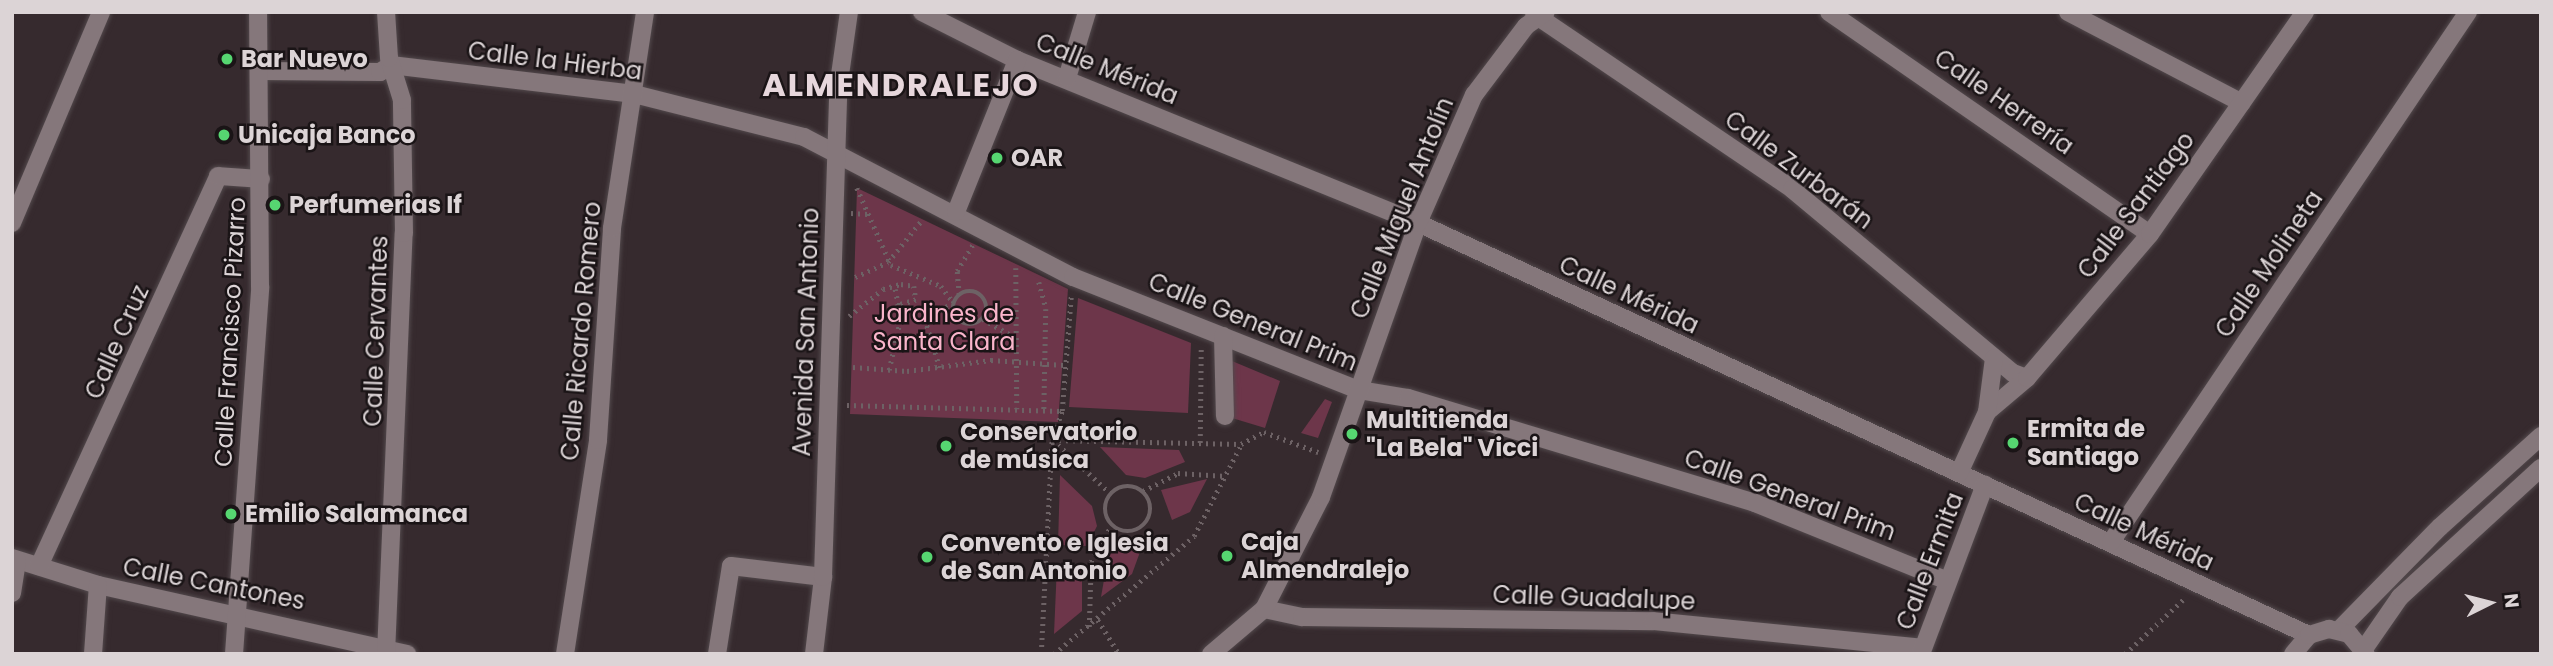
<!DOCTYPE html>
<meta charset="utf-8">
<style>
body{margin:0}
#map{position:relative;width:2553px;height:666px;overflow:hidden;background:#362a2e;font-family:Poppins,sans-serif}
div>[style]{position:absolute}
[style*='--x']{left:calc(var(--x)*1px);top:calc(var(--y)*1px);width:calc(var(--w)*1px);rotate:calc(var(--a)*1deg)}
.green>*{inset:0;background:#6d364a}
.path>*{height:4.5px;margin-top:-2.25px;transform-origin:0;background:repeating-linear-gradient(90deg,#6d6265 0 2px,transparent 0 7px)}
.path>.ring{margin:-2.25px;padding:0;box-sizing:content-box;background:none;border:4.5px solid #6d6265;border-radius:50%}
.roads{filter:drop-shadow(0 0 2px #52494c) drop-shadow(0 0 2px #52494c)}
.minor>*{height:18px;margin:-9px;padding:0 9px;transform-origin:9px;border-radius:9px;background:#85777b}
.dots>*{width:19px;height:19px;translate:-50% -50%;box-sizing:border-box;border:4px solid #1a1416;border-radius:50%}
span{translate:-50% -50%;white-space:nowrap;text-align:center;line-height:1.15;-webkit-text-stroke:5px #1a1416;paint-order:stroke}
.poi-label{font-size:24px;color:#dcd4d6;font-weight:700}
.left{translate:0 -50%;text-align:left}
.street-label{font-size:24px;color:#dcd4d6}
.park-label{font-size:24px;color:#fab5cb}
.district-label{font-size:32px;color:#e7d7dc;font-weight:700;letter-spacing:2px}
.frame{position:absolute;inset:0;border:14px solid #dcd4d6;pointer-events:none}
.north{position:absolute;left:2455px;top:568px;width:70px;height:70px;-webkit-text-stroke:5px #1a1416;paint-order:stroke;rotate:84deg;font-size:19px;font-weight:700;line-height:28px;text-align:center;color:#dcd4d6}
.north::after{content:'';display:block;margin:auto;width:24px;height:32px;background:#dcd4d6;clip-path:polygon(50% 0,100% 100%,50% 72%,0 100%)}
</style>
<div id="map">
<div class="green">
<div style="clip-path:polygon(857px 188px,1068px 289px,1058px 422px,850px 414px)"></div>
<div style="clip-path:polygon(1078px 298px,1191px 343px,1188px 413px,1069px 407px)"></div>
<div style="clip-path:polygon(1232px 361px,1280px 381px,1265px 428px,1232px 418px)"></div>
<div style="clip-path:polygon(1325px 399px,1332px 402px,1318px 438px,1301px 433px)"></div>
<div style="clip-path:polygon(1100px 447px,1179px 450px,1185px 462px,1145px 478px,1126px 475px)"></div>
<div style="clip-path:polygon(1060px 475px,1092px 506px,1097px 526px,1087px 546px,1058px 545px)"></div>
<div style="clip-path:polygon(1207px 479px,1190px 512px,1172px 520px,1161px 490px)"></div>
<div style="clip-path:polygon(1111px 540px,1140px 552px,1132px 574px,1101px 597px)"></div>
<div style="clip-path:polygon(1057px 565px,1082px 565px,1082px 611px,1054px 634px)"></div>
</div>
<div class="path">
<div style="--x:857;--y:188;--w:84;--a:66.2"></div>
<div style="--x:891;--y:265;--w:54;--a:22.8"></div>
<div style="--x:941;--y:286;--w:21;--a:53"></div>
<div style="--x:954;--y:303;--w:33;--a:151"></div>
<div style="--x:925;--y:319;--w:51;--a:73"></div>
<div style="--x:851;--y:213;--w:17;--a:3"></div>
<div style="--x:1016;--y:268;--w:141;--a:89.6"></div>
<div style="--x:855;--y:277;--w:36;--a:-24"></div>
<div style="--x:888;--y:262;--w:54;--a:-51"></div>
<div style="--x:1039;--y:282;--w:28;--a:75"></div>
<div style="--x:1046;--y:309;--w:101;--a:91.1"></div>
<div class="ring" style="left:953px;top:291px;width:29.5px;height:29.5px"></div>
<div style="--x:959;--y:295;--w:24;--a:-95"></div>
<div style="--x:957;--y:271;--w:31;--a:-59"></div>
<div style="--x:849;--y:316;--w:43;--a:-38.5"></div>
<div style="--x:883;--y:289;--w:19;--a:-16"></div>
<div style="--x:901;--y:284;--w:13;--a:9"></div>
<div style="--x:914;--y:286;--w:14;--a:82"></div>
<div style="--x:916;--y:300;--w:19;--a:164"></div>
<div style="--x:898;--y:305;--w:16;--a:-101"></div>
<div style="--x:983;--y:319;--w:34;--a:30"></div>
<div style="--x:853;--y:367;--w:54;--a:4.2"></div>
<div style="--x:907;--y:371;--w:85;--a:-7.5"></div>
<div style="--x:991;--y:360;--w:73;--a:3.9"></div>
<div style="--x:889;--y:370;--w:65;--a:-77.5"></div>
<div style="--x:847;--y:405;--w:215;--a:1.6"></div>
<div style="--x:1052;--y:440;--w:189;--a:1.2"></div>
<div style="--x:1241;--y:444;--w:26;--a:-28"></div>
<div style="--x:1264;--y:432;--w:58;--a:20.3"></div>
<div style="--x:1053;--y:440;--w:78;--a:42.9"></div>
<div style="--x:1200;--y:443;--w:97;--a:-89.4"></div>
<div class="ring" style="left:1105px;top:486px;width:41.5px;height:41.5px"></div>
<div style="--x:1143;--y:491;--w:39;--a:-27"></div>
<div style="--x:1178;--y:473;--w:48;--a:3.6"></div>
<div style="--x:1098;--y:620;--w:40;--a:58"></div>
<div style="--x:1089;--y:627;--w:65;--a:-88.2"></div>
<div style="--x:1091;--y:562;--w:41;--a:-60.9"></div>
<div style="--x:1041;--y:654;--w:214;--a:-87.1"></div>
<div style="--x:1052;--y:440;--w:31;--a:-71"></div>
<div style="--x:1062;--y:411;--w:115;--a:-85.5"></div>
<div style="--x:1054;--y:654;--w:183;--a:-40.1"></div>
<div style="--x:1194;--y:536;--w:102;--a:-62.7"></div>
<div style="--x:2125;--y:654;--w:83;--a:-43.1"></div>
</div>
<div class="roads">
<div class="minor">
<div style="--x:922;--y:12;--w:106;--a:26.8"></div>
<div style="--x:1017;--y:60;--w:433;--a:22.1"></div>
<div style="--x:1418;--y:223;--w:982;--a:24.82"></div>
<div style="--x:1829;--y:12;--w:390;--a:34.7"></div>
<div style="--x:2068;--y:12;--w:196;--a:27.6"></div>
<div style="--x:1534;--y:14;--w:312;--a:34.1"></div>
<div style="--x:1792;--y:189;--w:288;--a:39.8"></div>
<div style="--x:2013;--y:373;--w:15;--a:20"></div>
<div style="--x:260;--y:71;--w:120;--a:0.5"></div>
<div style="--x:380;--y:72;--w:13;--a:-32"></div>
<div style="--x:391;--y:65;--w:245;--a:6.8"></div>
<div style="--x:634;--y:94;--w:175;--a:14.2"></div>
<div style="--x:804;--y:137;--w:303;--a:27.5"></div>
<div style="--x:1073;--y:277;--w:308;--a:21.6"></div>
<div style="--x:1359;--y:390;--w:50;--a:9.3"></div>
<div style="--x:1408;--y:398;--w:363;--a:16.8"></div>
<div style="--x:1755;--y:503;--w:208;--a:22"></div>
<div style="--x:1067;--y:78;--w:69;--a:-73.1"></div>
<div style="--x:956;--y:212;--w:164;--a:-68.1"></div>
<div style="--x:12;--y:223;--w:229;--a:-67.1"></div>
<div style="--x:1223;--y:336;--w:80;--a:88.6"></div>
<div style="--x:1987;--y:412;--w:52;--a:-40.4"></div>
<div style="--x:2027;--y:378;--w:189;--a:-49.5"></div>
<div style="--x:2150;--y:234;--w:271;--a:-55.1"></div>
<div style="--x:1959;--y:473;--w:67;--a:-65.3"></div>
<div style="--x:1987;--y:412;--w:54;--a:-82.6"></div>
<div style="--x:2111;--y:542;--w:639;--a:-56.04"></div>
<div style="--x:12;--y:558;--w:90;--a:17.4"></div>
<div style="--x:98;--y:585;--w:317;--a:12.6"></div>
<div style="--x:39;--y:566;--w:429;--a:-65.3"></div>
<div style="--x:218;--y:176;--w:43;--a:4"></div>
<div style="--x:12;--y:593;--w:33;--a:-81"></div>
<div style="--x:1264;--y:609;--w:39;--a:12"></div>
<div style="--x:1302;--y:617;--w:351;--a:0.7"></div>
<div style="--x:1653;--y:621;--w:271;--a:5.7"></div>
<div style="--x:2339;--y:630;--w:144;--a:-45.6"></div>
<div style="--x:2440;--y:527;--w:136;--a:-42"></div>
<div style="--x:2364;--y:649;--w:63;--a:-55.3"></div>
<div style="--x:2400;--y:597;--w:191;--a:-42.5"></div>
<div style="--x:93;--y:654;--w:69;--a:-85.9"></div>
<div style="--x:234;--y:654;--w:368;--a:-85.9"></div>
<div style="--x:260;--y:287;--w:275;--a:-90.4"></div>
<div style="--x:386;--y:654;--w:421;--a:-87.6"></div>
<div style="--x:404;--y:233;--w:133;--a:-90.9"></div>
<div style="--x:402;--y:100;--w:44;--a:-107.2"></div>
<div style="--x:389;--y:58;--w:46;--a:-93.7"></div>
<div style="--x:565;--y:654;--w:217;--a:-81.2"></div>
<div style="--x:598;--y:440;--w:212;--a:-86.2"></div>
<div style="--x:612;--y:228;--w:219;--a:-81.3"></div>
<div style="--x:717;--y:654;--w:89;--a:-81"></div>
<div style="--x:731;--y:566;--w:93;--a:6.8"></div>
<div style="--x:814;--y:654;--w:78;--a:-83.3"></div>
<div style="--x:823;--y:577;--w:488;--a:-88.2"></div>
<div style="--x:838;--y:89;--w:78;--a:-81.9"></div>
<div style="--x:1211;--y:654;--w:70;--a:-40.3"></div>
<div style="--x:1264;--y:609;--w:126;--a:-63"></div>
<div style="--x:1321;--y:497;--w:291;--a:-70.5"></div>
<div style="--x:1418;--y:223;--w:140;--a:-66.4"></div>
<div style="--x:1474;--y:95;--w:86;--a:-53"></div>
<div style="--x:1526;--y:26;--w:24;--a:-35"></div>
<div style="--x:1921;--y:654;--w:181;--a:-69.3"></div>
<div style="--x:2293;--y:654;--w:25;--a:-50"></div>
<div style="--x:2309;--y:635;--w:21;--a:-17"></div>
<div style="--x:2329;--y:629;--w:21;--a:14"></div>
<div style="--x:2349;--y:634;--w:26;--a:50"></div>
</div>
</div>
<div class="dots">
<div style="left:227px;top:59px;background:#56d671"></div>
<div style="left:224px;top:135px;background:#56d671"></div>
<div style="left:997px;top:158px;background:#56d671"></div>
<div style="left:275px;top:205px;background:#56d671"></div>
<div style="left:1352px;top:434px;background:#56d671"></div>
<div style="left:2013px;top:443px;background:#56d671"></div>
<div style="left:946px;top:446px;background:#56d671"></div>
<div style="left:231px;top:514px;background:#56d671"></div>
<div style="left:1227px;top:556px;background:#56d671"></div>
<div style="left:927px;top:557px;background:#56d671"></div>
</div>
<div class="poi-label">
<span class="left" style="left:241px;top:59px">Bar Nuevo</span>
<span class="left" style="left:238px;top:135px">Unicaja Banco</span>
<span class="left" style="left:1011px;top:158px">OAR</span>
<span class="left" style="left:289px;top:205px">Perfumerias If</span>
<span class="left" style="left:1366px;top:434px">Multitienda<br>"La Bela" Vicci</span>
<span class="left" style="left:2027px;top:443px">Ermita de<br>Santiago</span>
<span class="left" style="left:960px;top:446px">Conservatorio<br>de música</span>
<span class="left" style="left:245px;top:514px">Emilio Salamanca</span>
<span class="left" style="left:1241px;top:556px">Caja<br>Almendralejo</span>
<span class="left" style="left:941px;top:557px">Convento e Iglesia<br>de San Antonio</span>
</div>
<div class="street-label">
<span style="left:555px;top:61px;rotate:7deg">Calle la Hierba</span>
<span style="left:1107px;top:69px;rotate:22deg">Calle Mérida</span>
<span style="left:2004px;top:102px;rotate:35deg">Calle Herrería</span>
<span style="left:1799px;top:170px;rotate:37deg">Calle Zurbarán</span>
<span style="left:2136px;top:205px;rotate:-53deg">Calle Santiago</span>
<span style="left:1402px;top:208px;rotate:-68deg">Calle Miguel Antolín</span>
<span style="left:2269px;top:264px;rotate:-56deg">Calle Molineta</span>
<span style="left:1629px;top:295px;rotate:25deg">Calle Mérida</span>
<span style="left:1253px;top:322px;rotate:22deg">Calle General Prim</span>
<span style="left:376px;top:331px;rotate:-88deg">Calle Cervantes</span>
<span style="left:581px;top:331px;rotate:-85deg">Calle Ricardo Romero</span>
<span style="left:230px;top:332px;rotate:-87deg">Calle Francisco Pizarro</span>
<span style="left:806px;top:332px;rotate:-88deg">Avenida San Antonio</span>
<span style="left:117px;top:342px;rotate:-66deg">Calle Cruz</span>
<span style="left:1790px;top:495px;rotate:20deg">Calle General Prim</span>
<span style="left:2144px;top:532px;rotate:25deg">Calle Mérida</span>
<span style="left:1930px;top:561px;rotate:-69deg">Calle Ermita</span>
<span style="left:214px;top:584px;rotate:11deg">Calle Cantones</span>
<span style="left:1594px;top:598px;rotate:2deg">Calle Guadalupe</span>
</div>
<div class="park-label">
<span style="left:944px;top:328px">Jardines de<br>Santa Clara</span>
</div>
<div class="district-label">
<span style="left:901px;top:85px">ALMENDRALEJO</span>
</div>
<div class="frame"></div>
<div class="north">N</div>
</div>
